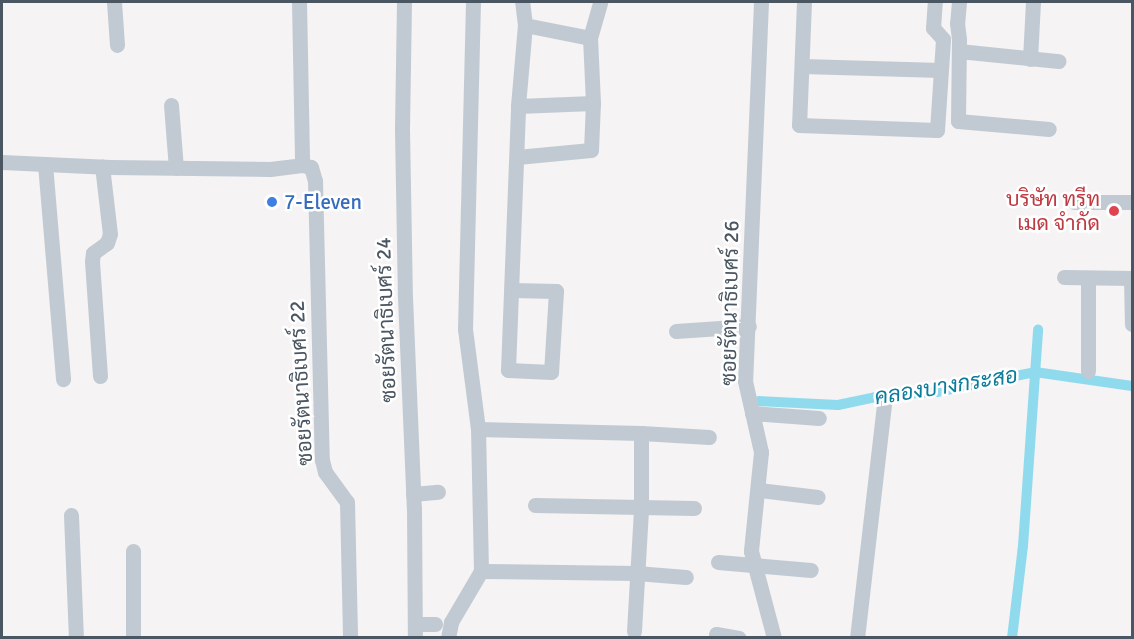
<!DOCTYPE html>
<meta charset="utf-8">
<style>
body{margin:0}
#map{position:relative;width:1134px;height:639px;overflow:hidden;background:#f5f3f3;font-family:Signika,Sarabun,sans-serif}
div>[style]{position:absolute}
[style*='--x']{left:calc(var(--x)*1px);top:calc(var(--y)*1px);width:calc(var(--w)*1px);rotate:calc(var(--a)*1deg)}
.canal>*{height:10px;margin:-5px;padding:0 5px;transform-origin:5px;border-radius:5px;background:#90daee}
.minor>*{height:15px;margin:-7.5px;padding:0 7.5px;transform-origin:7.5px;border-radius:7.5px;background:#c1cad2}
.dots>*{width:16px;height:16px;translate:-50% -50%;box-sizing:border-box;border:3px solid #fff;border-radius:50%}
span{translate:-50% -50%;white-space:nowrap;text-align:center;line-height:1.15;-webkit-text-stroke:5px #fff;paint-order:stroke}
.health-label{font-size:21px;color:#be3a42}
.right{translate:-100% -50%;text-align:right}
.shop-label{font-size:21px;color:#366cbe}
.left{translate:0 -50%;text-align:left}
.street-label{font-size:21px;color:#4a5661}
.water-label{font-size:22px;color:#0c7c9b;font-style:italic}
.frame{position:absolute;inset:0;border:3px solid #4a5661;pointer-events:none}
</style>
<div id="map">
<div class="canal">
<div style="--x:759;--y:401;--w:79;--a:2.9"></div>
<div style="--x:838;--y:405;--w:49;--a:-11.8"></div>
<div style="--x:886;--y:395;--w:51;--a:-3.4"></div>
<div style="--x:937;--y:392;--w:100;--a:-11.5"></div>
<div style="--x:1035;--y:372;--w:98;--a:8.2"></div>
<div style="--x:1012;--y:638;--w:93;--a:-83.2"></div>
<div style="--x:1023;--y:546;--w:217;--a:-86"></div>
</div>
<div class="minor">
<div style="--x:114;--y:2;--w:43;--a:86"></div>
<div style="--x:299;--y:2;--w:163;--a:88.9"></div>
<div style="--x:404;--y:2;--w:127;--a:90.9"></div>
<div style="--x:402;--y:129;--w:168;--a:89"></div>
<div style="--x:405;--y:297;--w:211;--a:87.6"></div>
<div style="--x:414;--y:508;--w:130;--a:89.6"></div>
<div style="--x:761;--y:2;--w:379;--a:92.4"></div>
<div style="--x:745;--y:381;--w:73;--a:77.3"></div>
<div style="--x:761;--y:452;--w:100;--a:95.8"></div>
<div style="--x:751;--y:551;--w:90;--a:75.2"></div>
<div style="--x:804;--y:2;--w:123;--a:92.3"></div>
<div style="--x:799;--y:125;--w:138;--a:2.1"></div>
<div style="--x:937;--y:130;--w:91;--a:-86.2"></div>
<div style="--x:943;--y:39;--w:15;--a:-132"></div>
<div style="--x:933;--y:28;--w:26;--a:-86"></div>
<div style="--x:959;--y:2;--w:21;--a:95"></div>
<div style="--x:957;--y:23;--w:17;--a:83"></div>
<div style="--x:959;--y:40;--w:81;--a:90.7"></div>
<div style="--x:958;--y:121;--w:91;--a:5"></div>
<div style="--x:525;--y:25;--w:66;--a:11.3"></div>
<div style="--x:959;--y:51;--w:100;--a:5.8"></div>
<div style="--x:1030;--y:59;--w:57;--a:-87"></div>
<div style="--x:802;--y:66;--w:139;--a:1.6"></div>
<div style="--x:171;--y:105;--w:63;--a:85.5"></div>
<div style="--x:518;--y:106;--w:75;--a:-2.3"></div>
<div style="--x:517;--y:157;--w:74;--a:-5.4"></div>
<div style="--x:591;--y:150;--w:47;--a:-87.6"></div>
<div style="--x:593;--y:103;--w:65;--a:-92.6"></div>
<div style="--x:590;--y:38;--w:37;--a:-74"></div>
<div style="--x:2;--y:162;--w:108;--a:2.7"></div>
<div style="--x:110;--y:167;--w:160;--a:0.7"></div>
<div style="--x:270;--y:169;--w:32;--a:-7"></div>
<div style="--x:302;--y:165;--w:9;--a:13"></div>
<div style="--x:311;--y:167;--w:15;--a:74"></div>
<div style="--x:315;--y:181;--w:279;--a:88.6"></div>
<div style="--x:322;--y:460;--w:12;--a:76"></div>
<div style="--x:325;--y:472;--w:37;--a:54"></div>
<div style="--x:347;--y:502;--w:136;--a:88.7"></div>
<div style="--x:45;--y:164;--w:216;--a:85.2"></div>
<div style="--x:1074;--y:202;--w:58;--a:0"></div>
<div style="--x:1064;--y:277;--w:68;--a:0.8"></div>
<div style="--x:1131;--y:278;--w:46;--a:88.8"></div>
<div style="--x:512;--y:290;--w:44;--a:1.3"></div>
<div style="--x:556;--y:291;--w:81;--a:93.5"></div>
<div style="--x:551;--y:372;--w:43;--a:-177.3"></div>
<div style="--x:508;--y:370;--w:264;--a:-87.8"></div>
<div style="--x:518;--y:106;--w:81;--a:-85.1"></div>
<div style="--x:525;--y:25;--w:23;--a:-97"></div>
<div style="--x:676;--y:331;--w:73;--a:-3.9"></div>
<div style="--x:1088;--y:371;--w:93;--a:-90"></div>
<div style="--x:100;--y:376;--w:115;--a:-94"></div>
<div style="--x:92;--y:261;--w:8;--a:-83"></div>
<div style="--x:93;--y:253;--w:17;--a:-36"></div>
<div style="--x:107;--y:243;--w:9;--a:-72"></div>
<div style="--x:110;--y:234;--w:68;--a:-96.7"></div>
<div style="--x:752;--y:413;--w:67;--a:4.3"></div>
<div style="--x:478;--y:429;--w:163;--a:1.4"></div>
<div style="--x:641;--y:433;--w:68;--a:3.4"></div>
<div style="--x:759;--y:490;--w:59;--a:6.8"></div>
<div style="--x:413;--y:494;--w:25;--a:-5"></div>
<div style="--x:535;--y:505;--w:159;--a:1.1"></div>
<div style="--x:71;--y:515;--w:123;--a:87.7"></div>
<div style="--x:133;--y:551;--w:87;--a:90"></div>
<div style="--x:718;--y:562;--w:93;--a:4.9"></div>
<div style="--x:481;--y:571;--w:155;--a:0.7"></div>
<div style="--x:636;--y:573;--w:50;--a:4.6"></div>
<div style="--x:415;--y:624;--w:20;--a:0"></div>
<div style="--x:634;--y:631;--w:123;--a:-86.7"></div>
<div style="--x:641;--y:508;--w:75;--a:-90"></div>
<div style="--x:716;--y:634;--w:23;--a:10"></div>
<div style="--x:448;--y:638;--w:16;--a:-79"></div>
<div style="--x:451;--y:622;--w:59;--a:-59.5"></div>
<div style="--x:481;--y:571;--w:142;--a:-91.2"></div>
<div style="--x:478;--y:429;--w:101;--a:-97.4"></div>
<div style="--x:465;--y:329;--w:327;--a:-88.6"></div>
<div style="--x:857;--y:638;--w:235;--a:-83.4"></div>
</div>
<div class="dots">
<div style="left:272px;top:202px;background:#3f7fe0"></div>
<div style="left:1114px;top:211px;background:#e0444e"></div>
</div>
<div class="health-label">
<span class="right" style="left:1100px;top:211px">บริษัท ทรีท<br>เมด จำกัด</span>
</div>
<div class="shop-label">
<span class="left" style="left:284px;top:202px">7-Eleven</span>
</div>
<div class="street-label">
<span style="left:730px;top:303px;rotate:-89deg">ซอยรัตนาธิเบศร์ 26</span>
<span style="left:386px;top:320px;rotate:-92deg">ซอยรัตนาธิเบศร์ 24</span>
<span style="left:301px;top:383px;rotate:-93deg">ซอยรัตนาธิเบศร์ 22</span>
</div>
<div class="water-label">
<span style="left:946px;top:386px;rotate:-9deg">คลองบางกระสอ</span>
</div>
<div class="frame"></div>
</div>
